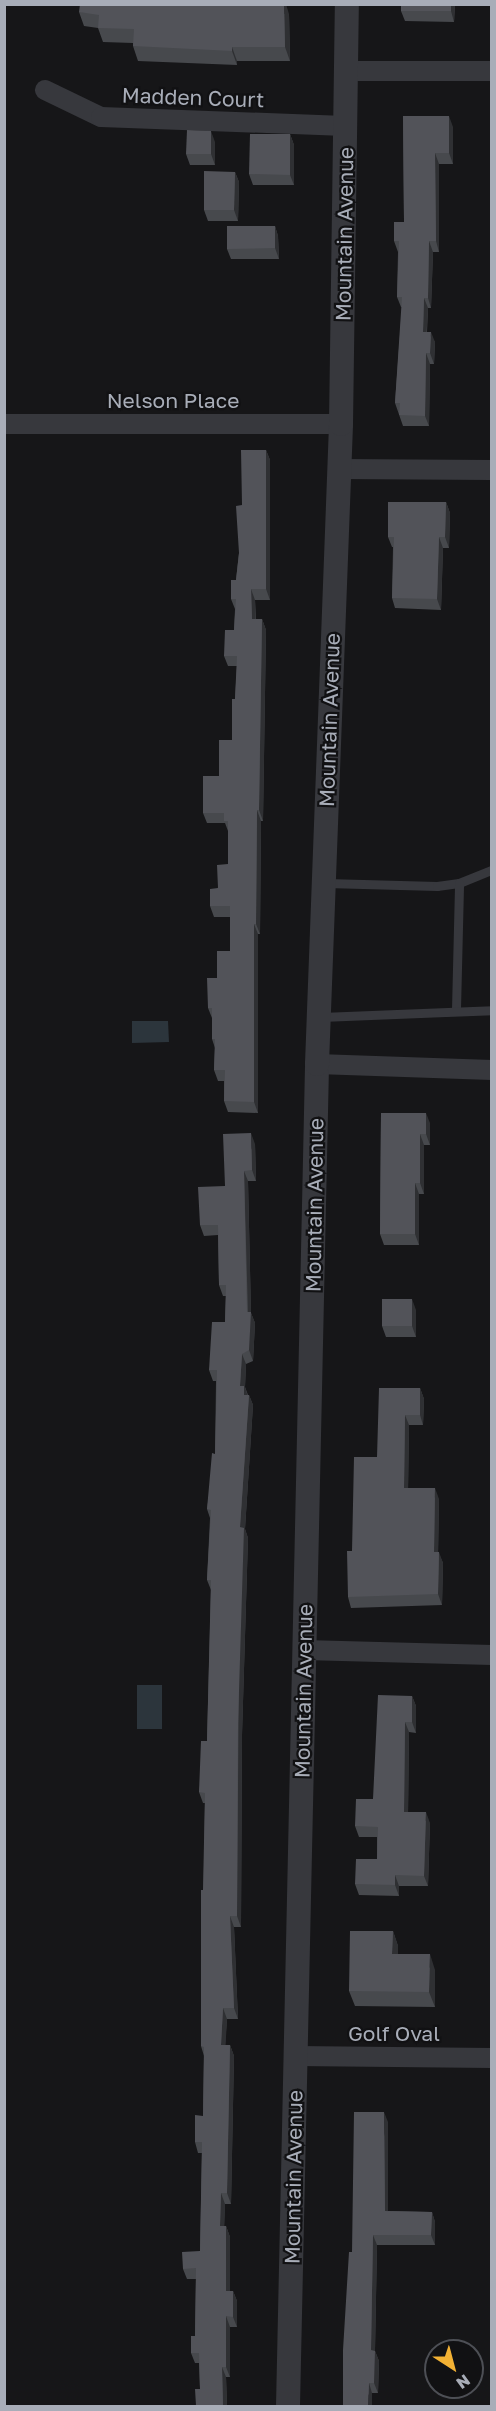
<!DOCTYPE html>
<style>
body{margin:0}
#map{position:relative;width:496px;height:2411px;overflow:hidden;background:#161618;font-family:"Golos Text",sans-serif}
div>[style]{position:absolute}
[style*='--x']{left:calc(var(--x)*1px);top:calc(var(--y)*1px);width:calc(var(--w)*1px);rotate:calc(var(--a)*1deg)}
.water>*{inset:0;background:#2c353c}
.service>*{height:9px;margin:-4.5px;padding:0 4.5px;transform-origin:4.5px;border-radius:4.5px;background:#37383d}
.minor>*{height:20px;margin:-10px;padding:0 10px;transform-origin:10px;border-radius:10px;background:#37383d}
.tertiary>*{height:24px;margin:-12px;padding:0 12px;transform-origin:12px;border-radius:12px;background:#37383d}
.wall>*{inset:0;background:#47494d}
.shaded-wall>*{inset:0;background:#2f3033}
.building>*{inset:0;background:#525359}
span{translate:-50% -50%;white-space:nowrap;text-align:center;line-height:1.15;-webkit-text-stroke:4.5px #111113;paint-order:stroke}
.street-label{font-size:21px;color:#a8adb8}
.frame{position:absolute;inset:0;border:6px solid #a8adb8;pointer-events:none}
.north{position:absolute;left:424px;top:2339px;width:60px;height:60px;box-sizing:border-box;background:#111113;border:2px solid #4d4f55;border-radius:50%;rotate:144deg;font-size:16px;font-weight:700;line-height:24px;text-align:center;color:#a8adb8}
.north::after{content:'';display:block;margin:auto;width:21px;height:27px;background:#f2b134;clip-path:polygon(50% 0,100% 100%,50% 72%,0 100%)}
</style>
<div id="map">
<div class="water">
<div style="clip-path:polygon(132px 1021px,168px 1021px,169px 1042px,132px 1043px)"></div>
<div style="clip-path:polygon(137px 1685px,162px 1685px,162px 1729px,137px 1729px)"></div>
</div>
<div class="service">
<div style="--x:326;--y:883;--w:111;--a:1.5"></div>
<div style="--x:437;--y:886;--w:22;--a:-8"></div>
<div style="--x:459;--y:883;--w:35;--a:-22"></div>
<div style="--x:456;--y:1009;--w:126;--a:-88.6"></div>
<div style="--x:321;--y:1017;--w:171;--a:-2.3"></div>
</div>
<div class="minor">
<div style="--x:346;--y:71;--w:146;--a:0"></div>
<div style="--x:45;--y:90;--w:62;--a:25.7"></div>
<div style="--x:101;--y:117;--w:244;--a:2.1"></div>
<div style="--x:4;--y:424;--w:337;--a:0"></div>
<div style="--x:338;--y:469;--w:154;--a:0.4"></div>
<div style="--x:317;--y:1064;--w:175;--a:2"></div>
<div style="--x:304;--y:1650;--w:188;--a:1.5"></div>
<div style="--x:295;--y:2056;--w:197;--a:0.6"></div>
</div>
<div class="tertiary">
<div style="--x:288;--y:2406;--w:1342;--a:-88.76"></div>
<div style="--x:317;--y:1064;--w:640;--a:-87.85"></div>
<div style="--x:341;--y:424;--w:420;--a:-89.2"></div>
</div>
<div class="wall">
<div style="clip-path:polygon(401px 4px,455px 4px,454px 22px,405px 21px,401px 11px)"></div>
<div style="clip-path:polygon(79px 12px,289px 14px,290px 61px,237px 61px,237px 65px,138px 61px,133px 46px,133px 43px,103px 42px,98px 28px,84px 26px)"></div>
<div style="clip-path:polygon(403px 116px,453px 127px,453px 164px,439px 164px,439px 252px,433px 252px,431px 308px,428px 308px,427px 332px,435px 342px,434px 364px,430px 364px,429px 426px,403px 426px,395px 403px,402px 307px,401px 307px,397px 297px,398px 252px,394px 241px,404px 222px)"></div>
<div style="clip-path:polygon(290px 134px,294px 145px,294px 185px,253px 185px,249px 174px)"></div>
<div style="clip-path:polygon(215px 142px,215px 165px,190px 165px,186px 154px)"></div>
<div style="clip-path:polygon(235px 172px,239px 182px,238px 221px,208px 221px,204px 210px)"></div>
<div style="clip-path:polygon(275px 226px,278px 236px,279px 259px,231px 259px,227px 249px)"></div>
<div style="clip-path:polygon(266px 450px,270px 460px,270px 600px,255px 600px,256px 619px,262px 619px,266px 630px,263px 821px,261px 821px,260px 934px,258px 934px,258px 1113px,228px 1112px,224px 1101px,224px 1081px,218px 1081px,214px 1070px,215px 1048px,212px 1039px,212px 1018px,208px 1008px,217px 978px,230px 951px,230px 917px,214px 917px,210px 906px,228px 864px,228px 831px,225px 823px,207px 823px,203px 813px,219px 776px,232px 740px,235px 699px,237px 666px,228px 666px,224px 656px,234px 630px,235px 609px,231px 599px,236px 580px,239px 553px,242px 505px)"></div>
<div style="clip-path:polygon(446px 502px,450px 513px,449px 548px,443px 548px,441px 610px,395px 608px,392px 598px,393px 547px,392px 547px,388px 537px)"></div>
<div style="clip-path:polygon(381px 1113px,430px 1123px,430px 1145px,424px 1145px,424px 1194px,419px 1194px,419px 1245px,384px 1245px,380px 1234px)"></div>
<div style="clip-path:polygon(255px 1144px,256px 1181px,248px 1181px,251px 1313px,255px 1323px,253px 1361px,246px 1364px,245px 1387px,248px 1395px,249px 1395px,253px 1405px,245px 1529px,248px 1538px,242px 1735px,241px 1927px,234px 1927px,238px 2019px,227px 2019px,225px 2045px,230px 2045px,234px 2056px,231px 2204px,225px 2204px,224px 2226px,226px 2226px,230px 2237px,230px 2291px,233px 2291px,237px 2301px,237px 2327px,230px 2327px,230px 2377px,226px 2377px,227px 2406px,196px 2406px,200px 2389px,199px 2363px,195px 2363px,191px 2353px,195px 2336px,196px 2279px,187px 2279px,183px 2269px,200px 2251px,202px 2153px,198px 2153px,195px 2142px,203px 2116px,204px 2056px,201px 2046px,205px 1803px,203px 1803px,199px 1792px,207px 1741px,211px 1590px,207px 1580px,210px 1518px,207px 1509px,215px 1454px,216px 1381px,213px 1381px,209px 1370px,225px 1322px,226px 1296px,223px 1296px,219px 1285px,218px 1235px,204px 1236px,200px 1225px,225px 1186px)"></div>
<div style="clip-path:polygon(416px 1310px,416px 1337px,386px 1337px,382px 1326px)"></div>
<div style="clip-path:polygon(420px 1388px,424px 1399px,423px 1425px,409px 1425px,408px 1488px,439px 1499px,438px 1552px,443px 1563px,442px 1605px,351px 1608px,348px 1597px,352px 1551px,377px 1457px)"></div>
<div style="clip-path:polygon(412px 1696px,416px 1706px,416px 1733px,409px 1732px,408px 1812px,430px 1823px,428px 1886px,399px 1886px,399px 1896px,359px 1895px,355px 1884px,377px 1859px,377px 1837px,359px 1837px,355px 1826px,373px 1799px)"></div>
<div style="clip-path:polygon(393px 1931px,398px 1946px,398px 1954px,435px 1970px,435px 2007px,355px 2006px,349px 1991px)"></div>
<div style="clip-path:polygon(388px 2122px,388px 2211px,432px 2212px,435px 2222px,435px 2245px,377px 2245px,375px 2351px,379px 2361px,378px 2393px,372px 2393px,343px 2406px,352px 2252px)"></div>
</div>
<div class="shaded-wall">
<div style="clip-path:polygon(284px 4px,286px 4px,289px 14px,290px 61px,285px 47px)"></div>
<div style="clip-path:polygon(451px 4px,455px 4px,454px 22px,451px 11px)"></div>
<div style="clip-path:polygon(232px 47px,237px 61px,237px 65px,232px 51px)"></div>
<div style="clip-path:polygon(449px 116px,453px 127px,453px 164px,449px 153px)"></div>
<div style="clip-path:polygon(211px 131px,215px 142px,215px 165px,211px 154px)"></div>
<div style="clip-path:polygon(290px 134px,294px 145px,294px 185px,290px 175px)"></div>
<div style="clip-path:polygon(435px 153px,439px 164px,439px 252px,436px 241px)"></div>
<div style="clip-path:polygon(235px 172px,239px 182px,238px 221px,234px 210px)"></div>
<div style="clip-path:polygon(275px 226px,278px 236px,279px 259px,275px 248px)"></div>
<div style="clip-path:polygon(429px 241px,433px 252px,431px 308px,428px 298px)"></div>
<div style="clip-path:polygon(424px 298px,428px 308px,426px 342px,423px 332px)"></div>
<div style="clip-path:polygon(431px 332px,435px 342px,434px 364px,430px 353px)"></div>
<div style="clip-path:polygon(426px 353px,430px 364px,429px 426px,425px 416px)"></div>
<div style="clip-path:polygon(266px 450px,270px 460px,270px 600px,266px 589px)"></div>
<div style="clip-path:polygon(446px 502px,450px 513px,449px 548px,445px 537px)"></div>
<div style="clip-path:polygon(439px 537px,443px 548px,441px 610px,437px 599px)"></div>
<div style="clip-path:polygon(251px 589px,255px 600px,256px 630px,252px 619px)"></div>
<div style="clip-path:polygon(262px 619px,266px 630px,263px 821px,259px 810px)"></div>
<div style="clip-path:polygon(257px 810px,261px 821px,260px 934px,256px 924px)"></div>
<div style="clip-path:polygon(254px 924px,258px 934px,258px 1113px,254px 1102px)"></div>
<div style="clip-path:polygon(426px 1113px,430px 1123px,430px 1145px,426px 1134px)"></div>
<div style="clip-path:polygon(251px 1133px,255px 1144px,256px 1181px,252px 1170px)"></div>
<div style="clip-path:polygon(420px 1134px,424px 1145px,424px 1194px,420px 1183px)"></div>
<div style="clip-path:polygon(244px 1171px,248px 1181px,251px 1313px,255px 1323px,253px 1361px,249px 1350px)"></div>
<div style="clip-path:polygon(415px 1183px,419px 1194px,419px 1245px,415px 1234px)"></div>
<div style="clip-path:polygon(412px 1299px,416px 1310px,416px 1337px,412px 1326px)"></div>
<div style="clip-path:polygon(242px 1354px,246px 1364px,245px 1387px,248px 1397px,244px 1397px,240px 1386px)"></div>
<div style="clip-path:polygon(420px 1388px,424px 1399px,423px 1425px,420px 1415px)"></div>
<div style="clip-path:polygon(249px 1395px,253px 1405px,245px 1529px,248px 1538px,242px 1735px,241px 1927px,237px 1916px,240px 1527px)"></div>
<div style="clip-path:polygon(405px 1415px,409px 1425px,408px 1498px,404px 1488px)"></div>
<div style="clip-path:polygon(435px 1488px,439px 1499px,438px 1563px,434px 1552px)"></div>
<div style="clip-path:polygon(439px 1552px,443px 1563px,442px 1605px,438px 1594px)"></div>
<div style="clip-path:polygon(412px 1696px,416px 1706px,416px 1733px,412px 1722px)"></div>
<div style="clip-path:polygon(405px 1722px,409px 1732px,408px 1822px,404px 1812px)"></div>
<div style="clip-path:polygon(426px 1812px,430px 1823px,428px 1886px,424px 1876px)"></div>
<div style="clip-path:polygon(395px 1875px,399px 1886px,399px 1896px,395px 1885px)"></div>
<div style="clip-path:polygon(230px 1916px,234px 1927px,238px 2019px,234px 2008px)"></div>
<div style="clip-path:polygon(393px 1931px,398px 1946px,398px 1969px,392px 1954px)"></div>
<div style="clip-path:polygon(430px 1954px,435px 1970px,435px 2007px,429px 1992px)"></div>
<div style="clip-path:polygon(223px 2008px,227px 2019px,225px 2056px,221px 2045px)"></div>
<div style="clip-path:polygon(230px 2045px,234px 2056px,231px 2204px,227px 2193px)"></div>
<div style="clip-path:polygon(384px 2112px,388px 2122px,388px 2222px,385px 2211px)"></div>
<div style="clip-path:polygon(221px 2193px,225px 2204px,224px 2237px,220px 2226px)"></div>
<div style="clip-path:polygon(432px 2212px,435px 2222px,435px 2245px,431px 2235px)"></div>
<div style="clip-path:polygon(226px 2226px,230px 2237px,230px 2301px,226px 2291px)"></div>
<div style="clip-path:polygon(373px 2235px,377px 2245px,375px 2351px,379px 2361px,378px 2393px,374px 2383px,371px 2350px)"></div>
<div style="clip-path:polygon(233px 2291px,237px 2301px,237px 2327px,233px 2317px)"></div>
<div style="clip-path:polygon(226px 2316px,230px 2327px,230px 2377px,226px 2367px)"></div>
<div style="clip-path:polygon(222px 2367px,226px 2377px,227px 2406px,223px 2406px)"></div>
<div style="clip-path:polygon(369px 2383px,372px 2393px,372px 2406px,368px 2406px)"></div>
</div>
<div class="building">
<div style="clip-path:polygon(80px 4px,284px 4px,285px 47px,232px 47px,232px 51px,133px 46px,134px 29px,98px 28px,99px 15px,79px 12px)"></div>
<div style="clip-path:polygon(401px 4px,451px 4px,451px 11px,401px 11px)"></div>
<div style="clip-path:polygon(403px 116px,449px 116px,449px 153px,435px 153px,436px 241px,429px 241px,428px 298px,424px 298px,423px 332px,431px 332px,430px 353px,426px 353px,425px 416px,399px 415px,400px 403px,395px 403px,402px 297px,397px 297px,399px 241px,394px 241px,394px 222px,404px 222px)"></div>
<div style="clip-path:polygon(187px 130px,211px 131px,211px 154px,186px 154px)"></div>
<div style="clip-path:polygon(250px 134px,290px 134px,290px 175px,249px 174px)"></div>
<div style="clip-path:polygon(204px 171px,235px 172px,234px 210px,204px 210px)"></div>
<div style="clip-path:polygon(227px 226px,275px 226px,275px 248px,227px 249px)"></div>
<div style="clip-path:polygon(241px 450px,266px 450px,266px 589px,251px 589px,252px 619px,262px 619px,259px 810px,257px 810px,256px 924px,254px 924px,254px 1102px,224px 1101px,225px 1070px,214px 1070px,215px 1039px,212px 1039px,212px 1008px,208px 1008px,207px 978px,217px 978px,217px 951px,230px 951px,230px 906px,210px 906px,210px 889px,218px 888px,217px 865px,228px 864px,228px 821px,224px 821px,224px 813px,203px 813px,203px 776px,219px 776px,219px 740px,232px 740px,232px 699px,235px 699px,237px 656px,224px 656px,225px 630px,234px 630px,236px 599px,231px 599px,231px 580px,236px 580px,239px 553px,236px 506px,242px 505px)"></div>
<div style="clip-path:polygon(388px 502px,446px 502px,445px 537px,439px 537px,437px 599px,392px 598px,394px 537px,388px 537px)"></div>
<div style="clip-path:polygon(381px 1113px,426px 1113px,426px 1134px,420px 1134px,420px 1183px,415px 1183px,415px 1234px,380px 1234px)"></div>
<div style="clip-path:polygon(251px 1133px,252px 1170px,244px 1171px,247px 1312px,251px 1312px,249px 1350px,242px 1354px,240px 1386px,244px 1386px,244px 1395px,249px 1395px,240px 1527px,244px 1528px,238px 1724px,237px 1916px,230px 1916px,234px 2008px,223px 2008px,221px 2045px,230px 2045px,227px 2193px,221px 2193px,220px 2226px,226px 2226px,226px 2291px,233px 2291px,233px 2317px,226px 2316px,226px 2367px,222px 2367px,223px 2406px,196px 2406px,195px 2389px,200px 2389px,199px 2353px,191px 2353px,191px 2336px,195px 2336px,196px 2268px,183px 2269px,182px 2252px,200px 2251px,202px 2142px,195px 2142px,195px 2115px,203px 2116px,204px 2047px,201px 2046px,201px 1890px,203px 1890px,205px 1793px,199px 1792px,201px 1741px,207px 1741px,211px 1580px,207px 1580px,211px 1510px,207px 1509px,212px 1453px,215px 1454px,217px 1370px,209px 1370px,212px 1322px,225px 1322px,226px 1285px,219px 1285px,218px 1225px,200px 1225px,198px 1187px,225px 1186px,223px 1134px)"></div>
<div style="clip-path:polygon(382px 1299px,412px 1299px,412px 1326px,382px 1326px)"></div>
<div style="clip-path:polygon(379px 1388px,420px 1388px,420px 1415px,405px 1415px,404px 1488px,435px 1488px,434px 1552px,439px 1552px,438px 1594px,348px 1597px,347px 1551px,352px 1551px,354px 1457px,377px 1457px)"></div>
<div style="clip-path:polygon(378px 1695px,412px 1696px,412px 1722px,405px 1722px,404px 1812px,426px 1812px,424px 1876px,395px 1875px,395px 1885px,355px 1884px,356px 1859px,377px 1859px,378px 1827px,355px 1826px,356px 1799px,373px 1799px)"></div>
<div style="clip-path:polygon(350px 1931px,393px 1931px,392px 1954px,430px 1954px,429px 1992px,349px 1991px)"></div>
<div style="clip-path:polygon(354px 2112px,384px 2112px,385px 2211px,432px 2212px,431px 2235px,373px 2235px,371px 2350px,375px 2351px,374px 2383px,369px 2383px,368px 2406px,343px 2406px,343px 2350px,349px 2252px,352px 2252px)"></div>
</div>
<div class="street-label">
<span style="left:193px;top:97px;rotate:2deg">Madden Court</span>
<span style="left:344px;top:234px;rotate:-89deg">Mountain Avenue</span>
<span style="left:173px;top:400px">Nelson Place</span>
<span style="left:329px;top:720px;rotate:-88deg">Mountain Avenue</span>
<span style="left:314px;top:1205px;rotate:-89deg">Mountain Avenue</span>
<span style="left:303px;top:1691px;rotate:-89deg">Mountain Avenue</span>
<span style="left:394px;top:2033px">Golf Oval</span>
<span style="left:293px;top:2177px;rotate:-89deg">Mountain Avenue</span>
</div>
<div class="frame"></div>
<div class="north">N</div>
</div>
